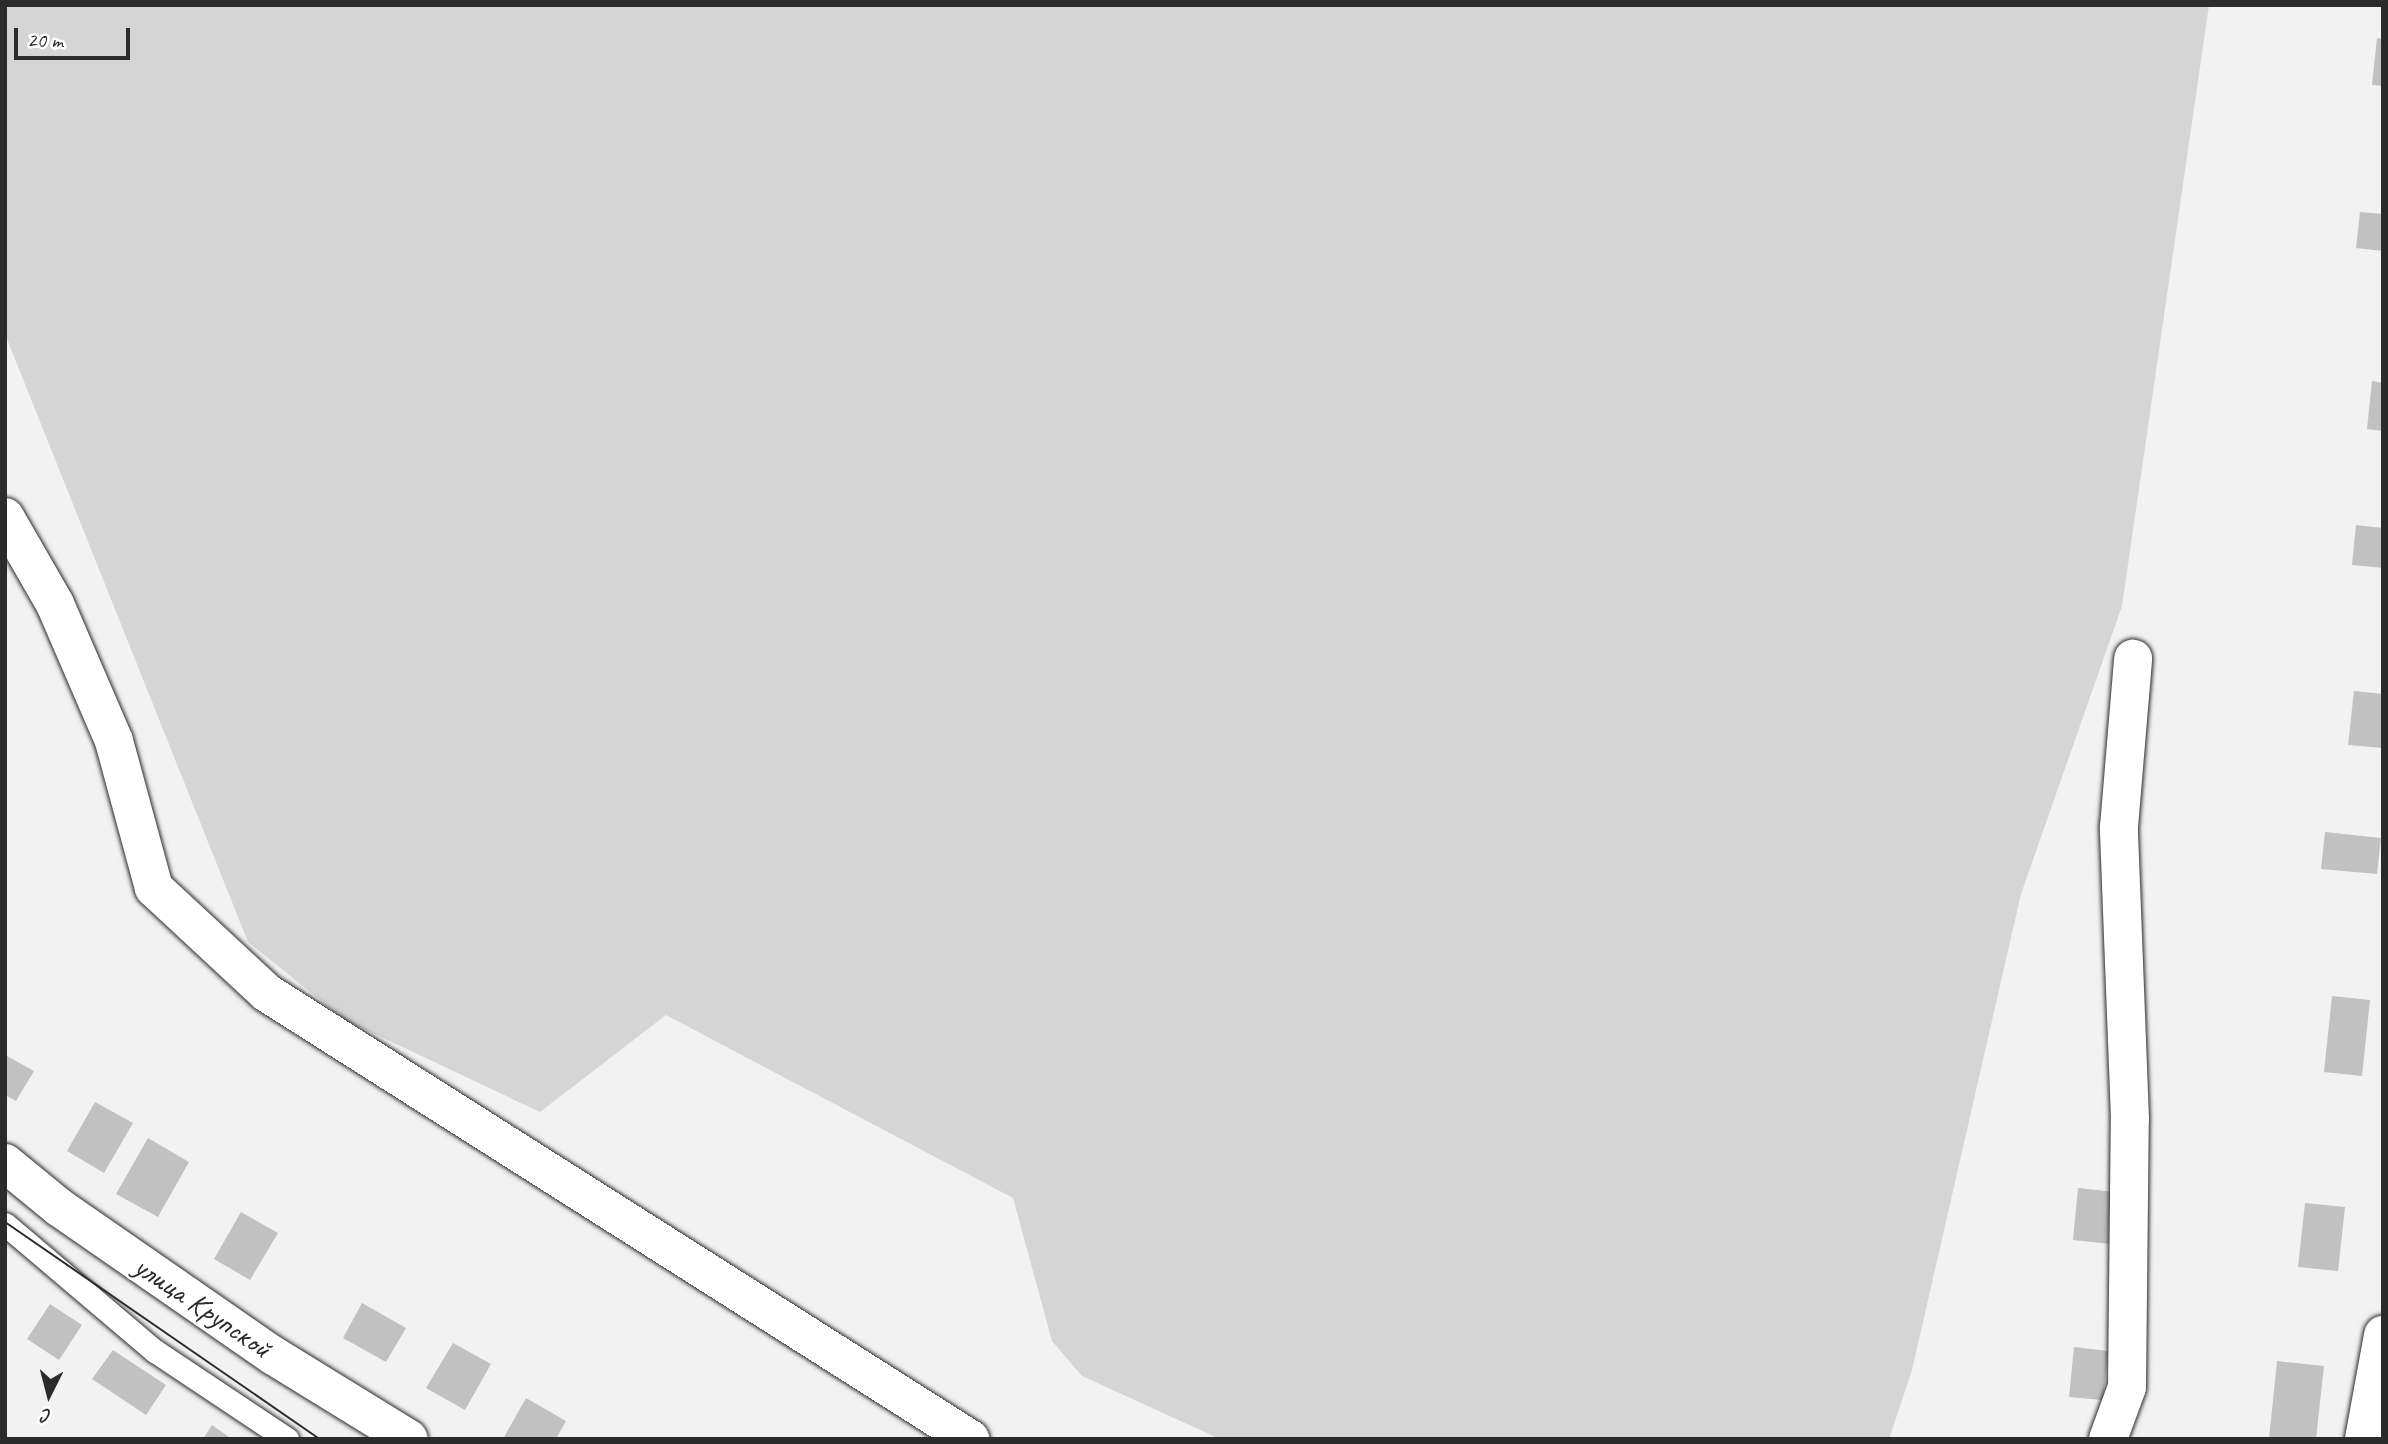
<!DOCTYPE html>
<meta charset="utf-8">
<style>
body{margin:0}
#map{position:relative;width:2388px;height:1444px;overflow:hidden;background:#f2f2f2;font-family:Caveat,sans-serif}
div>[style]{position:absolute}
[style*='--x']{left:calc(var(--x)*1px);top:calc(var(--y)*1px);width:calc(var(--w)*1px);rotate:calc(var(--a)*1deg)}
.green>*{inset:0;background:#d5d5d5}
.building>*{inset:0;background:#c1c1c1}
.roads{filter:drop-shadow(0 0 2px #2b2b2b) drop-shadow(0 0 2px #2b2b2b)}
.service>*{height:23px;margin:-11.5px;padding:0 11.5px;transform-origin:11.5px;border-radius:11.5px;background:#fff}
.minor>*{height:38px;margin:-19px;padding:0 19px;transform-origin:19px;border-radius:19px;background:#fff}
.tram>*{height:2px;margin:-1px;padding:0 1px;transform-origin:1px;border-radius:1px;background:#2b2b2b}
span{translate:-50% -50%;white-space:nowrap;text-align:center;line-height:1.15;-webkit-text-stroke:5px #fff;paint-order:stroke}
.street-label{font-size:30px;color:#2b2b2b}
.frame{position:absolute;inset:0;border:7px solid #2b2b2b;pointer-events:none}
.north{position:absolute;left:14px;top:1360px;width:70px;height:70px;-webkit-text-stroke:5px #fff;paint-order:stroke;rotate:186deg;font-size:19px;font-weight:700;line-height:28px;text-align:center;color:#2b2b2b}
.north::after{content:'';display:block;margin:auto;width:24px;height:32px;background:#2b2b2b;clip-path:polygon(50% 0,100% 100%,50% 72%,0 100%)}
.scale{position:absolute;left:14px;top:28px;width:116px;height:32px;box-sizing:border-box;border:4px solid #2b2b2b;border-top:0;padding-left:9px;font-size:21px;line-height:24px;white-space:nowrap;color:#2b2b2b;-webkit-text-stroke:5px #fff;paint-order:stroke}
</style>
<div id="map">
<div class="green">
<div style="clip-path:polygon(7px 5px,2209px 5px,2122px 606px,2021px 894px,1912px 1370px,1889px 1439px,1220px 1439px,1082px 1376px,1052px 1341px,1013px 1198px,666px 1015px,540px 1112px,345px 1020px,248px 942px,5px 334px)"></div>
</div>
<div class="building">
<div style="clip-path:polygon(2377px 38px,2383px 39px,2383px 86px,2372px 85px)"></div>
<div style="clip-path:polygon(2360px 212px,2383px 214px,2383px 251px,2356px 248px)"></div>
<div style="clip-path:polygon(2372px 381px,2383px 383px,2383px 431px,2367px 429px)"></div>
<div style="clip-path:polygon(2356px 525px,2383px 528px,2383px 568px,2352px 565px)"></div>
<div style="clip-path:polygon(2354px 691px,2383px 694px,2383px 748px,2348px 745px)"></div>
<div style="clip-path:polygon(2325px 832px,2381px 838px,2377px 874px,2321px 869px)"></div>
<div style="clip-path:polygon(2332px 996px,2370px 1000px,2362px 1076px,2324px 1072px)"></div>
<div style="clip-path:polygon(5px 1055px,34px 1071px,16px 1101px,5px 1095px)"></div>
<div style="clip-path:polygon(95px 1102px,133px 1123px,104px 1173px,67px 1151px)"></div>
<div style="clip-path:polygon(148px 1138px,189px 1162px,158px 1217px,116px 1194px)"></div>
<div style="clip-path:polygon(2078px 1188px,2115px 1192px,2110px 1244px,2073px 1240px)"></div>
<div style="clip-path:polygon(2305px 1203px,2345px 1207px,2338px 1271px,2298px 1267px)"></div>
<div style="clip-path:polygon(241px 1212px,278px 1233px,250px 1280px,214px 1259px)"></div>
<div style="clip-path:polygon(362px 1303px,406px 1328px,386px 1362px,343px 1338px)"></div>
<div style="clip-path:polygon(50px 1304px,82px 1325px,59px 1360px,27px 1339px)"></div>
<div style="clip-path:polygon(453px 1343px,491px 1364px,465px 1410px,426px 1388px)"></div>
<div style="clip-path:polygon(2074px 1347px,2108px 1351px,2103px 1400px,2069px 1397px)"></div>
<div style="clip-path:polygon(113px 1350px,166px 1385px,146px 1415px,92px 1379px)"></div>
<div style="clip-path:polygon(2277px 1361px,2324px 1366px,2316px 1439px,2269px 1439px)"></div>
<div style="clip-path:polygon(526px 1398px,566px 1421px,556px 1439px,504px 1437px)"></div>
<div style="clip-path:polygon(212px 1425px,232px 1439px,203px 1439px)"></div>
</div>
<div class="roads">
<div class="service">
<div style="--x:5;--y:1224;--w:197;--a:40.3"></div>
<div style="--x:155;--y:1351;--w:159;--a:33.7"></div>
</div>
<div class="minor">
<div style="--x:5;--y:517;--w:100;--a:60.1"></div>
<div style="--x:55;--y:604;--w:149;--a:66.7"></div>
<div style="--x:114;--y:741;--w:152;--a:74.8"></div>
<div style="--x:154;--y:888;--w:154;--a:42.9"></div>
<div style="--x:267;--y:993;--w:833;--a:32.39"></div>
<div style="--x:5;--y:1163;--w:71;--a:39.3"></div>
<div style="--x:60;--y:1208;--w:260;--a:34.7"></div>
<div style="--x:274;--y:1356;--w:158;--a:31.6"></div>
<div style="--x:2108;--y:1439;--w:55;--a:-69.9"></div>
<div style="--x:2127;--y:1387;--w:268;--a:-89.4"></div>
<div style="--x:2130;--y:1119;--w:292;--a:-92.2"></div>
<div style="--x:2119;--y:827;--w:169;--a:-85.2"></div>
<div style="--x:2364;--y:1439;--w:106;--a:-79.6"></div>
</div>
</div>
<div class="tram">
<div style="--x:5;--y:1222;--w:383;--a:34.6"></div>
</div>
<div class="street-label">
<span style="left:203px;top:1307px;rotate:34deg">улица Крупской</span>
</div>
<div class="frame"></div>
<div class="north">С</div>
<div class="scale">20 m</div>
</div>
